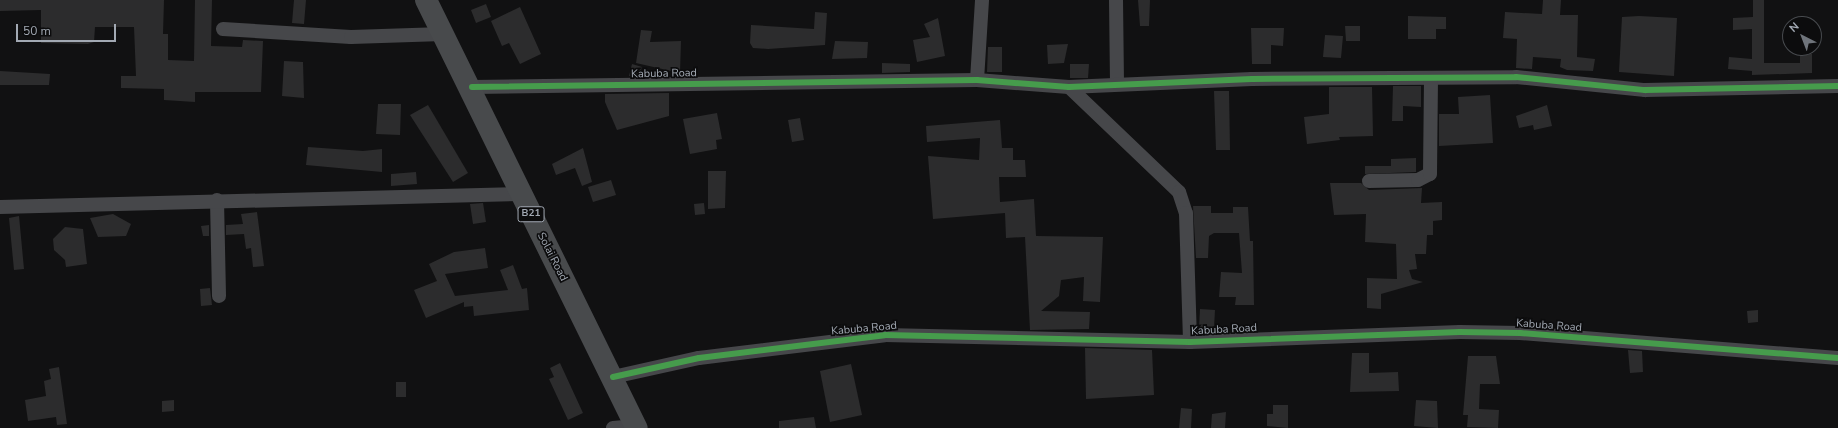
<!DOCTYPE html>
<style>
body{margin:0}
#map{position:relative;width:1838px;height:428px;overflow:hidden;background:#111112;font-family:"Nunito Sans",sans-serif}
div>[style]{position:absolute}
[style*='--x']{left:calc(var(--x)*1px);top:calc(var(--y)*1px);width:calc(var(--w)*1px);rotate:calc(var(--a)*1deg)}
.building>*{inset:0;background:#2c2c2d}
.street>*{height:14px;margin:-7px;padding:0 7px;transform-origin:7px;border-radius:7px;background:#46474a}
.highway>*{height:22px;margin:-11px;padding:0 11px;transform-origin:11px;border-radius:11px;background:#484a4c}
.cycleway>*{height:6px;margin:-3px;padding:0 3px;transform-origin:3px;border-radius:3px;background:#469c4c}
span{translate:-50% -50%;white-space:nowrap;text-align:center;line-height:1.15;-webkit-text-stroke:3.5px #0c0c0d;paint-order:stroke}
.shield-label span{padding:1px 3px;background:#0c0c0d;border:1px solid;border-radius:3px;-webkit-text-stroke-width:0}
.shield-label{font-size:10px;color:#a2a9b3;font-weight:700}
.street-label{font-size:11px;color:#a2a9b3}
.north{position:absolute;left:1782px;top:16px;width:40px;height:40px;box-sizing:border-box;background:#0c0c0d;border:1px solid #484b4f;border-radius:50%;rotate:318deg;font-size:11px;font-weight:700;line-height:16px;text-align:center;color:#a2a9b3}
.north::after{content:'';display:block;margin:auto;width:14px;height:18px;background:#6f747b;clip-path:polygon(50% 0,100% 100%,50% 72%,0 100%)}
.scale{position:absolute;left:16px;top:24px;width:100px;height:18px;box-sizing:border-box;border:2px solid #a2a9b3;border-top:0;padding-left:5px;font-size:12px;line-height:14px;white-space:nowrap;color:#a2a9b3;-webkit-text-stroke:3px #0c0c0d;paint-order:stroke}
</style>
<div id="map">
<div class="building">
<div style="clip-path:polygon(0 0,164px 0,163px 34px,168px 34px,168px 60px,194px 61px,195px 0,212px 0,211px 46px,242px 47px,243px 40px,263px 41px,261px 92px,195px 92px,195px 102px,164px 100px,164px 89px,121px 88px,121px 76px,136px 76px,134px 27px,95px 27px,94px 42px,88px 44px,41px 43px,41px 10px,0 11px)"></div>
<div style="clip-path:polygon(294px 0,306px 0,304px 24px,292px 23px)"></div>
<div style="clip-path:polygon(1138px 0,1150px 0,1149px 26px,1140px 26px)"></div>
<div style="clip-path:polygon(1543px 0,1561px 0,1560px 15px,1578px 15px,1577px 57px,1595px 59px,1593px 71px,1567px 70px,1560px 67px,1561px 59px,1533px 57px,1532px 69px,1516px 68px,1517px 39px,1503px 38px,1505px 12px,1542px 14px)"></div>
<div style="clip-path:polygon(1753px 0,1764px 0,1764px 63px,1800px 63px,1800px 54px,1812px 54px,1812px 73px,1752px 75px,1752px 71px,1728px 69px,1729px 57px,1752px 59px,1752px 29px,1733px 30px,1733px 18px,1753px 17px)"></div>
<div style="clip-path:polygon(486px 4px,491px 17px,476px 23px,471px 10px)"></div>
<div style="clip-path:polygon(520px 7px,541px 54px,520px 64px,509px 43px,502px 46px,491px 21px)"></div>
<div style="clip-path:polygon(815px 12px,827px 13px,825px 45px,768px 49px,753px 48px,750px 43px,751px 25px,814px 29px)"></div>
<div style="clip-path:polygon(1408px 16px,1446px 17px,1446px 29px,1436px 29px,1436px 39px,1408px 39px)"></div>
<div style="clip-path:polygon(1639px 16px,1677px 18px,1674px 76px,1619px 72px,1622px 17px)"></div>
<div style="clip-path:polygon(938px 18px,945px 56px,917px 62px,913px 40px,930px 37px,924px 24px)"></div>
<div style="clip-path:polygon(1345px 26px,1360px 26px,1360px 41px,1346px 41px)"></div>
<div style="clip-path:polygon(1251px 28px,1284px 28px,1283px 46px,1271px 45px,1271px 64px,1252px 64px)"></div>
<div style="clip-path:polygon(641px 30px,652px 31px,650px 42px,681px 41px,680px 73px,636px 63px)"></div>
<div style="clip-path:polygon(1325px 35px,1343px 36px,1341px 58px,1323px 57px)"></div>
<div style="clip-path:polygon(835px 41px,868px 42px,867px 58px,832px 59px)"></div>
<div style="clip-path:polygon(1068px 44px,1064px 63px,1048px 64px,1047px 45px)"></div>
<div style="clip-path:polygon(988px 47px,1002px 47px,1002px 72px,987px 72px)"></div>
<div style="clip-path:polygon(284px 61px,303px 62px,304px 98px,282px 96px)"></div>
<div style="clip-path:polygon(882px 63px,910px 64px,910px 72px,882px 73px)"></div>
<div style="clip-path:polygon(632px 64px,642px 67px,639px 76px,629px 76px)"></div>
<div style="clip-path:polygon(1070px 64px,1089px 64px,1088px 78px,1070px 78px)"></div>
<div style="clip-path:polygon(0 71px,50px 74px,49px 85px,0 85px)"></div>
<div style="clip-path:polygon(1393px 86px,1421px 86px,1421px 107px,1403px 106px,1403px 121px,1392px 121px)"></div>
<div style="clip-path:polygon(1329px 87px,1372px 87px,1373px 136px,1339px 137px,1340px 140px,1307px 144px,1304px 117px,1329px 114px)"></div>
<div style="clip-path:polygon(1214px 91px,1229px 91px,1230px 150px,1216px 150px)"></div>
<div style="clip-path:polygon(669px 93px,669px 116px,617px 130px,605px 102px,605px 94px)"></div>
<div style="clip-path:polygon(1490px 95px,1493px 143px,1439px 146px,1439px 114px,1459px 114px,1458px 97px)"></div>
<div style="clip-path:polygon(378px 104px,401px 104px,400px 135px,376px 134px)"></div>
<div style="clip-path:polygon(428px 105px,468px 173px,453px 182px,410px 115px)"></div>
<div style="clip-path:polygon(1547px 105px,1552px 126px,1534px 130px,1533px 125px,1519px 128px,1516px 116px)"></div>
<div style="clip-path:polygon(717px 113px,722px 139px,716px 140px,717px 149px,690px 154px,683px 119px)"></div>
<div style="clip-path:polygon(800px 118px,804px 140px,792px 142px,788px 120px)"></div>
<div style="clip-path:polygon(1000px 120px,1002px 148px,1013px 148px,1013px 160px,1025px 160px,1026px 177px,999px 177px,1000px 202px,1034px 199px,1036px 236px,1103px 237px,1100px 302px,1083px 301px,1084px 277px,1061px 280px,1059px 296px,1041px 311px,1090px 312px,1089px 329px,1030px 330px,1025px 237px,1006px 238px,1005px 213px,933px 219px,928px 156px,979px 160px,980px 138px,927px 142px,926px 126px)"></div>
<div style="clip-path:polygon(308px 147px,363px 151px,382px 149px,382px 172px,306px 165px)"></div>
<div style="clip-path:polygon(583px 148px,592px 182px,582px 186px,575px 168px,556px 175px,552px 164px)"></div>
<div style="clip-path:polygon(1416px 158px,1416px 172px,1365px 174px,1365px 166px,1391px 166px,1391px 159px)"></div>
<div style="clip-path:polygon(708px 171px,726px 171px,725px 208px,708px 209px)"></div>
<div style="clip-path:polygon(416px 172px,417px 184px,391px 186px,391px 174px)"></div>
<div style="clip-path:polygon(611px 180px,616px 195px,593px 202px,588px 187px)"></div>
<div style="clip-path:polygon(1330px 183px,1361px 183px,1369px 190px,1422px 188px,1421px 203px,1442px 202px,1442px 220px,1433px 221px,1433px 235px,1427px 235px,1426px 254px,1415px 254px,1417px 269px,1409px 270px,1412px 279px,1423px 282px,1381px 294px,1381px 309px,1367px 308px,1367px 278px,1397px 279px,1396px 244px,1365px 242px,1366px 214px,1334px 215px)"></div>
<div style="clip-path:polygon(483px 203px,486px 222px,473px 224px,470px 204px)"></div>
<div style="clip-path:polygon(704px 203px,705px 214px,695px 215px,694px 204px)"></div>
<div style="clip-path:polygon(1193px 206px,1211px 206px,1211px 213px,1233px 213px,1233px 207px,1248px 207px,1250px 241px,1253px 241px,1254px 305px,1235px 305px,1236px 297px,1219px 297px,1221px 272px,1242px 273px,1239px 233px,1214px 233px,1209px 236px,1208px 258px,1196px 258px)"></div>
<div style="clip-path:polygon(257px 212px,264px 266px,253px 267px,251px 248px,246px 249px,244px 234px,226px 235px,226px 225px,243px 224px,241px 214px)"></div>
<div style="clip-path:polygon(113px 214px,131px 224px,126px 236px,98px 237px,90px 218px)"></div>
<div style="clip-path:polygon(19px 216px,24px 269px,14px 270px,9px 218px)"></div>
<div style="clip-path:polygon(209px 225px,209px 236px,203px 236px,201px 226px)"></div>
<div style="clip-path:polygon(65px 227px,83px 229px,87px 264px,66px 267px,65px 260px,54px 250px,53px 239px)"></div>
<div style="clip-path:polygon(485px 248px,488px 268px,445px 274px,455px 296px,508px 290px,500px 270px,513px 265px,522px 289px,527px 288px,529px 310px,474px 316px,473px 306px,464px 307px,464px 302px,426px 318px,414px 290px,437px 281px,429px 264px,454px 252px)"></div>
<div style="clip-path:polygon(210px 288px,212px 305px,201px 306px,200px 289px)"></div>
<div style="clip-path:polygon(1200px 309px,1215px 310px,1214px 328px,1199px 328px)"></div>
<div style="clip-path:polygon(1758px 310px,1758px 322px,1748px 323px,1747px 311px)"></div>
<div style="clip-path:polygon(1085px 348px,1152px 350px,1154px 395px,1086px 399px)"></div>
<div style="clip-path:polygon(1628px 350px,1642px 351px,1643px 372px,1630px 373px)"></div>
<div style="clip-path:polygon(1352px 353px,1369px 353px,1369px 373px,1398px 372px,1399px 391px,1350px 392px)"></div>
<div style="clip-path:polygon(1468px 356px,1496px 356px,1500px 384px,1480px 384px,1479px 409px,1499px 410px,1498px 428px,1467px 427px,1468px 415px,1463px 415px)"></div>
<div style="clip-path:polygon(560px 363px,583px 413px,568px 420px,549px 379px,554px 377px,550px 368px)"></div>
<div style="clip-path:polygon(851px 364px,862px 415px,830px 422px,820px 371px)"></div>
<div style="clip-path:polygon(59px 367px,67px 424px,57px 425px,56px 417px,28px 421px,25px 400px,46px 396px,44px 381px,51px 379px,49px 369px)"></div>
<div style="clip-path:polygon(396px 382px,406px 382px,406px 397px,396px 397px)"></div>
<div style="clip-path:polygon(174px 400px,174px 411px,162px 412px,162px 401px)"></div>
<div style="clip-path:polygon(1416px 400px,1437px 401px,1438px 428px,1414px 426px)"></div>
<div style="clip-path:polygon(1273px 405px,1288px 405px,1288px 428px,1267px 426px,1267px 414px,1273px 414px)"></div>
<div style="clip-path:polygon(1181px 408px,1192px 409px,1191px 428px,1179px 428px)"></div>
<div style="clip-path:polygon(1226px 412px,1225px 428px,1211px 428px,1212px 414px)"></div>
<div style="clip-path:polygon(814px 417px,816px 428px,779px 428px,779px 421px)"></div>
</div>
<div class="street">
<div style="--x:1116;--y:0;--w:83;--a:89.3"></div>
<div style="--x:223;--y:29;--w:128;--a:3.6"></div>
<div style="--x:351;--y:37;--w:92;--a:-1.9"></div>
<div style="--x:977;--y:80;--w:80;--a:-86.4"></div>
<div style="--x:472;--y:87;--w:505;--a:-0.79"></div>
<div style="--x:977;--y:80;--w:92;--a:4.4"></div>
<div style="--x:1069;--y:87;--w:183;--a:-2.5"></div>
<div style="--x:1252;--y:79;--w:264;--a:-0.4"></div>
<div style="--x:1516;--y:77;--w:130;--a:5.8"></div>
<div style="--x:1645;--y:90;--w:193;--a:-1.2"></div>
<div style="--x:1069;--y:87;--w:152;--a:43.7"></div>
<div style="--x:1179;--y:192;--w:22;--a:72"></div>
<div style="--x:1186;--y:213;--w:129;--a:88.2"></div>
<div style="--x:1369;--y:181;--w:49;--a:-1.2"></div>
<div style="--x:1418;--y:180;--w:13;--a:-27"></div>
<div style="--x:1430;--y:174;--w:96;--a:-89.4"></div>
<div style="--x:217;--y:200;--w:96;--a:88.8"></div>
<div style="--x:0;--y:207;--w:520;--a:-1.43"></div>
<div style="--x:613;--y:377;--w:88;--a:-12.5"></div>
<div style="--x:699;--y:358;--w:187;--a:-7"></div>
<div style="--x:885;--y:335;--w:305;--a:1.3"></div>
<div style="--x:1190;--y:342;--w:270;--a:-2.1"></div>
<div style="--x:1460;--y:332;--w:60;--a:1"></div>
<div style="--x:1520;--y:333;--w:319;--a:4.5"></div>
<div style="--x:613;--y:428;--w:23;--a:-5"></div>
</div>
<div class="highway">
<div style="--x:426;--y:0;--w:477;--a:63.8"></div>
</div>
<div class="cycleway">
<div style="--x:472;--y:87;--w:505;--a:-0.79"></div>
<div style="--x:977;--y:80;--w:92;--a:4.4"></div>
<div style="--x:1069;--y:87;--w:183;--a:-2.5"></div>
<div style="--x:1252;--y:79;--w:264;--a:-0.4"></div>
<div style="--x:1516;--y:77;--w:130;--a:5.8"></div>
<div style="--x:1645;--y:90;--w:193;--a:-1.2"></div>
<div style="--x:613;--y:377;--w:88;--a:-12.5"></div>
<div style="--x:699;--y:358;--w:187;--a:-7"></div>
<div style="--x:885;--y:335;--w:305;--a:1.3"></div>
<div style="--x:1190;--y:342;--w:270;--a:-2.1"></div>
<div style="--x:1460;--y:332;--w:60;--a:1"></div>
<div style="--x:1520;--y:333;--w:319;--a:4.5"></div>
</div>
<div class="shield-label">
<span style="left:531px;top:214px">B21</span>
</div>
<div class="street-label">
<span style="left:664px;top:74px;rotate:-1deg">Kabuba Road</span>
<span style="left:552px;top:257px;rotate:63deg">Solai Road</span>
<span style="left:1549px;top:326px;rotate:4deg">Kabuba Road</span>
<span style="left:864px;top:329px;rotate:-5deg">Kabuba Road</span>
<span style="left:1224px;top:330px;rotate:-3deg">Kabuba Road</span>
</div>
<div class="north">N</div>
<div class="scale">50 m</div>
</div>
